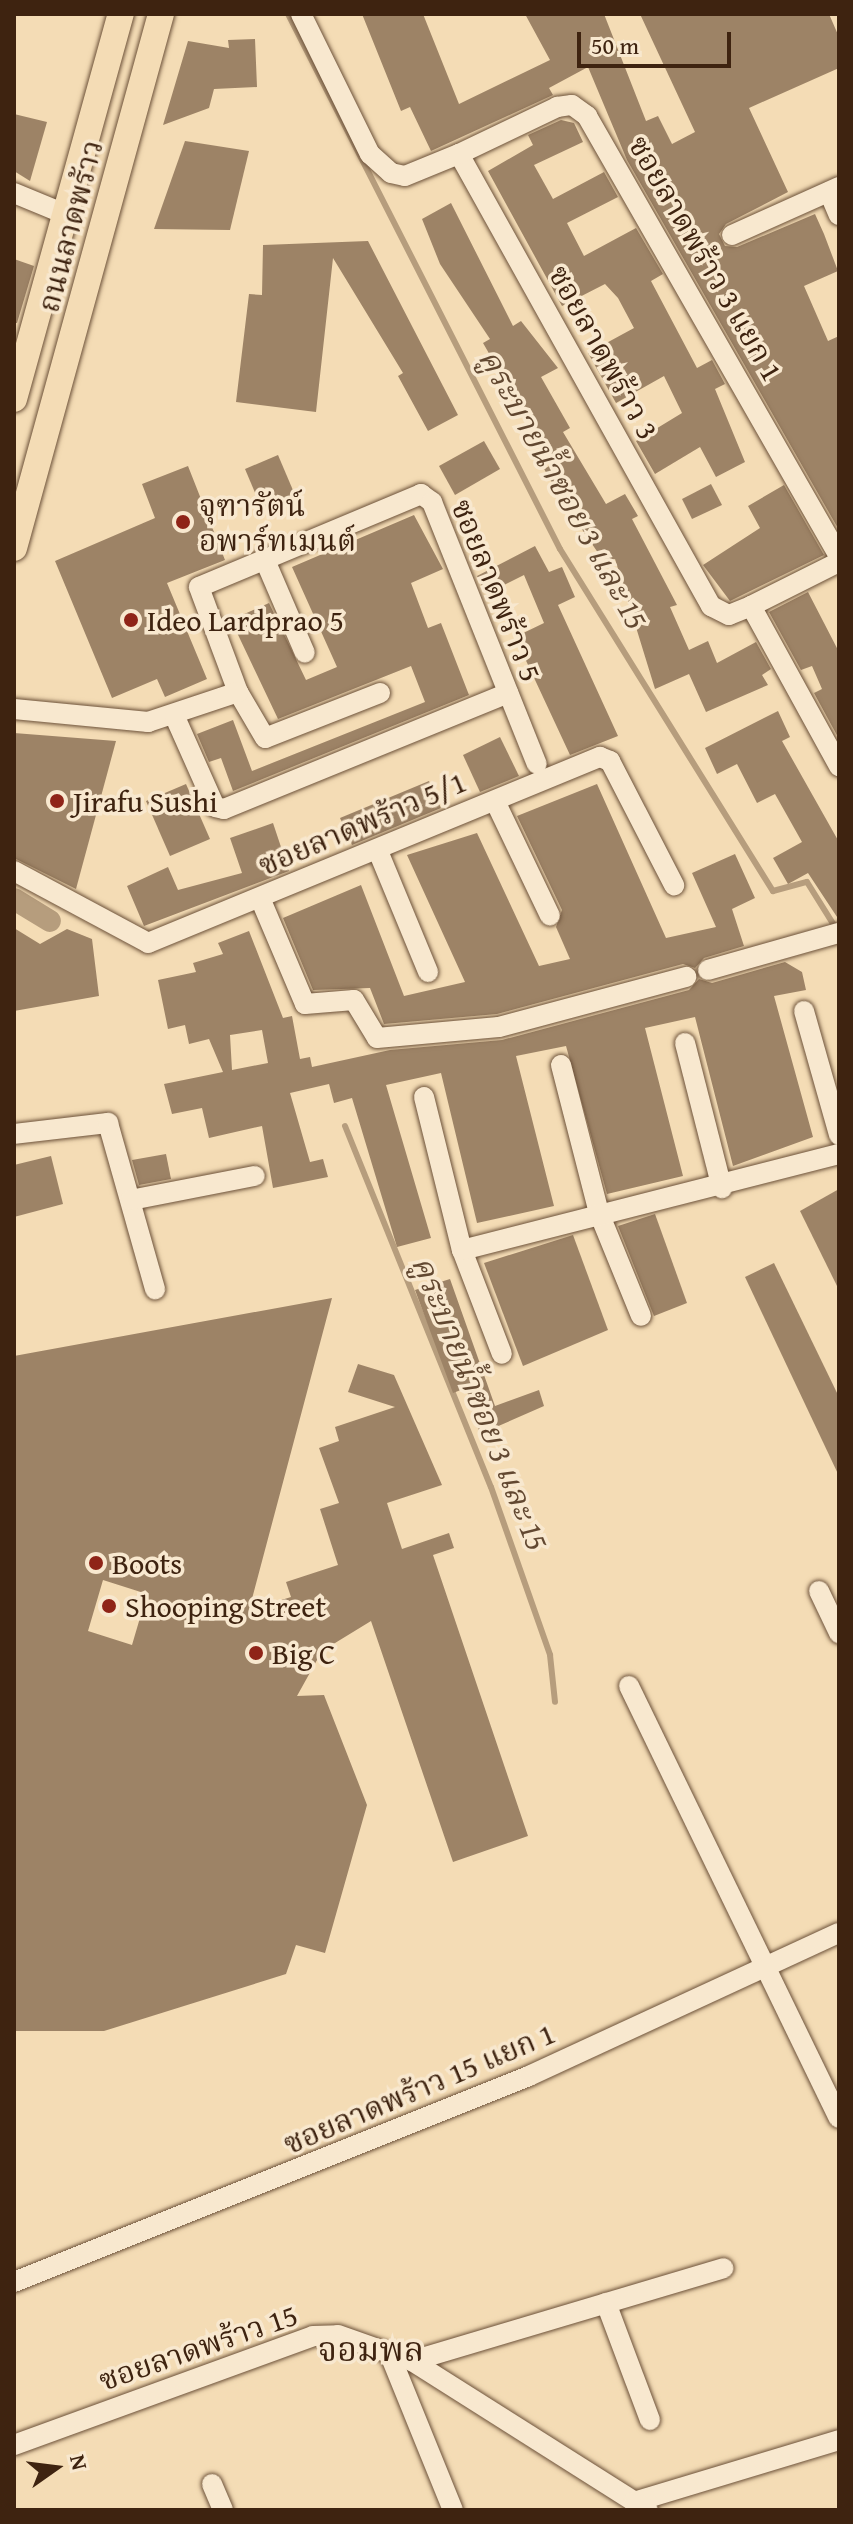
<!DOCTYPE html>
<meta charset="utf-8">
<style>
body{margin:0}
#map{position:relative;width:853px;height:2524px;overflow:hidden;background:#f4dcb5;font-family:"Gentium Book Plus","Noto Serif Thai",serif}
div>[style]{position:absolute}
[style*='--x']{left:calc(var(--x)*1px);top:calc(var(--y)*1px);width:calc(var(--w)*1px);rotate:calc(var(--a)*1deg)}
.stream>*{height:6px;margin:-3px;padding:0 3px;transform-origin:3px;border-radius:3px;background:#b69d7d}
.canal>*{height:22px;margin:-11px;padding:0 11px;transform-origin:11px;border-radius:11px;background:#b69d7d}
.building>*{inset:0;background:#9d8366}
.roads{filter:drop-shadow(0 0 2px #6c5139) drop-shadow(0 0 2px #6c5139)}
.minor>*{height:20px;margin:-10px;padding:0 10px;transform-origin:10px;border-radius:10px;background:#f8e8cf}
.major>*{height:26px;margin:-13px;padding:0 13px;transform-origin:13px;border-radius:13px;background:#f4dcb5}
.dots>*{width:22px;height:22px;translate:-50% -50%;box-sizing:border-box;border:4px solid #f8e8cf;border-radius:50%}
span{translate:-50% -50%;white-space:nowrap;text-align:center;line-height:1.15;-webkit-text-stroke:7px #f8e8cf;paint-order:stroke}
.street-label{font-size:30px;color:#3e2310}
.poi-label{font-size:30px;color:#3e2310}
.left{translate:0 -50%;text-align:left}
.water-label{font-size:32px;color:#624831;font-style:italic}
.quarter-label{font-size:34px;color:#3e2310}
.frame{position:absolute;inset:0;border:16px solid #3e2310;pointer-events:none}
.north{position:absolute;left:16px;top:2428px;width:80px;height:80px;-webkit-text-stroke:6px #f8e8cf;paint-order:stroke;rotate:76deg;font-size:22px;font-weight:700;line-height:32px;text-align:center;color:#3e2310}
.north::after{content:'';display:block;margin:auto;width:28px;height:36px;background:#3e2310;clip-path:polygon(50% 0,100% 100%,50% 72%,0 100%)}
.scale{position:absolute;left:577px;top:32px;width:154px;height:36px;box-sizing:border-box;border:4px solid #3e2310;border-top:0;padding-left:10px;font-size:24px;line-height:28px;white-space:nowrap;color:#3e2310;-webkit-text-stroke:6px #f8e8cf;paint-order:stroke}
</style>
<div id="map">
<div class="stream">
<div style="--x:288;--y:14;--w:600;--a:63.05"></div>
<div style="--x:560;--y:549;--w:403;--a:58.1"></div>
<div style="--x:773;--y:891;--w:35;--a:-15"></div>
<div style="--x:807;--y:882;--w:57;--a:58"></div>
<div style="--x:345;--y:1126;--w:389;--a:68"></div>
<div style="--x:491;--y:1487;--w:178;--a:70.6"></div>
<div style="--x:550;--y:1655;--w:47;--a:83.9"></div>
</div>
<div class="canal">
<div style="--x:14;--y:899;--w:42;--a:31.4"></div>
</div>
<div class="building">
<div style="clip-path:polygon(362px 14px,423px 14px,459px 104px,550px 60px,525px 14px,604px 14px,646px 121px,658px 116px,672px 144px,695px 132px,640px 14px,829px 14px,839px 37px,839px 68px,749px 108px,788px 192px,726px 224px,719px 234px,725px 246px,737px 247px,815px 214px,824px 234px,838px 271px,804px 286px,828px 341px,839px 336px,839px 530px,627px 160px,588px 67px,549px 88px,553px 95px,431px 151px,410px 107px,401px 111px)"></div>
<div style="clip-path:polygon(255px 39px,257px 87px,214px 89px,209px 108px,163px 125px,188px 41px,229px 48px,228px 40px)"></div>
<div style="clip-path:polygon(14px 114px,47px 122px,30px 181px,14px 171px)"></div>
<div style="clip-path:polygon(561px 120px,574px 123px,583px 142px,534px 165px,553px 199px,604px 172px,618px 197px,567px 223px,584px 256px,636px 228px,663px 274px,651px 281px,697px 368px,712px 360px,725px 384px,715px 389px,745px 462px,716px 477px,700px 447px,655px 474px,636px 441px,682px 413px,664px 376px,616px 403px,588px 353px,634px 328px,618px 298px,605px 284px,562px 306px,488px 171px,533px 145px,528px 135px)"></div>
<div style="clip-path:polygon(185px 141px,249px 151px,230px 230px,154px 229px)"></div>
<div style="clip-path:polygon(451px 203px,513px 326px,521px 321px,558px 368px,541px 377px,570px 428px,563px 432px,606px 504px,625px 494px,638px 516px,632px 519px,677px 605px,670px 607px,689px 650px,708px 641px,717px 663px,756px 642px,771px 669px,762px 675px,768px 685px,706px 712px,689px 674px,655px 689px,615px 559px,605px 563px,566px 506px,544px 469px,553px 464px,483px 343px,490px 339px,440px 264px,422px 219px)"></div>
<div style="clip-path:polygon(368px 241px,458px 415px,428px 431px,398px 376px,403px 373px,333px 258px,316px 412px,236px 402px,249px 294px,262px 295px,263px 245px)"></div>
<div style="clip-path:polygon(14px 259px,34px 266px,17px 323px,14px 323px)"></div>
<div style="clip-path:polygon(484px 441px,500px 469px,455px 495px,439px 466px)"></div>
<div style="clip-path:polygon(278px 455px,295px 495px,262px 509px,245px 469px)"></div>
<div style="clip-path:polygon(188px 466px,225px 560px,167px 583px,207px 679px,165px 697px,157px 679px,112px 698px,55px 561px,155px 518px,142px 484px)"></div>
<div style="clip-path:polygon(711px 484px,722px 505px,692px 519px,682px 499px)"></div>
<div style="clip-path:polygon(784px 485px,824px 555px,730px 601px,703px 565px,760px 528px,748px 506px)"></div>
<div style="clip-path:polygon(414px 515px,443px 569px,411px 583px,428px 628px,441px 623px,469px 695px,233px 791px,221px 758px,209px 762px,197px 734px,233px 720px,252px 771px,425px 702px,411px 666px,278px 719px,231px 620px,269px 603px,306px 680px,337px 667px,292px 567px)"></div>
<div style="clip-path:polygon(535px 546px,549px 572px,562px 567px,575px 597px,558px 605px,618px 736px,570px 755px,515px 637px,544px 623px,524px 575px,486px 594px,477px 576px)"></div>
<div style="clip-path:polygon(808px 592px,839px 652px,839px 739px,814px 693px,822px 689px,812px 666px,801px 670px,769px 612px)"></div>
<div style="clip-path:polygon(778px 711px,790px 737px,782px 741px,839px 842px,839px 920px,808px 873px,788px 884px,773px 858px,802px 842px,775px 794px,757px 803px,737px 764px,717px 774px,705px 748px)"></div>
<div style="clip-path:polygon(14px 733px,116px 741px,76px 889px,14px 858px)"></div>
<div style="clip-path:polygon(500px 737px,519px 776px,480px 792px,463px 755px)"></div>
<div style="clip-path:polygon(429px 781px,441px 808px,352px 845px,340px 818px)"></div>
<div style="clip-path:polygon(186px 784px,210px 839px,170px 856px,146px 801px)"></div>
<div style="clip-path:polygon(597px 784px,666px 938px,716px 927px,692px 873px,735px 854px,755px 898px,732px 909px,744px 946px,704px 958px,695px 968px,683px 964px,497px 1014px,384px 1024px,370px 988px,313px 990px,283px 918px,361px 885px,404px 996px,465px 982px,407px 855px,477px 833px,539px 966px,570px 959px,556px 927px,562px 910px,517px 816px)"></div>
<div style="clip-path:polygon(273px 823px,289px 871px,144px 926px,127px 886px,168px 867px,178px 890px,242px 873px,230px 838px)"></div>
<div style="clip-path:polygon(14px 928px,40px 944px,67px 929px,92px 939px,99px 996px,14px 1011px)"></div>
<div style="clip-path:polygon(evenodd,249px 931px,283px 1018px,292px 1016px,300px 1059px,310px 1057px,312px 1067px,390px 1050px,502px 1040px,689px 990px,699px 979px,712px 983px,785px 962px,802px 972px,806px 990px,774px 996px,813px 1137px,733px 1166px,695px 1017px,645px 1028px,683px 1176px,607px 1194px,566px 1046px,516px 1056px,554px 1206px,477px 1223px,441px 1073px,386px 1085px,431px 1238px,397px 1247px,352px 1098px,334px 1103px,329px 1084px,290px 1093px,310px 1162px,323px 1159px,328px 1177px,273px 1188px,262px 1126px,209px 1138px,202px 1108px,172px 1114px,164px 1084px,223px 1072px,209px 1039px,189px 1044px,185px 1025px,168px 1029px,158px 980px,196px 972px,193px 963px,223px 954px,218px 943px,249px 931px,262px 1030px,268px 1063px,232px 1070px,230px 1035px,262px 1030px)"></div>
<div style="clip-path:polygon(166px 1154px,171px 1179px,139px 1185px,132px 1160px)"></div>
<div style="clip-path:polygon(51px 1156px,63px 1204px,14px 1217px,14px 1165px)"></div>
<div style="clip-path:polygon(839px 1189px,839px 1290px,800px 1211px)"></div>
<div style="clip-path:polygon(655px 1214px,687px 1303px,654px 1316px,618px 1226px)"></div>
<div style="clip-path:polygon(573px 1235px,608px 1330px,523px 1366px,484px 1263px)"></div>
<div style="clip-path:polygon(774px 1263px,839px 1397px,839px 1476px,745px 1277px)"></div>
<div style="clip-path:polygon(450px 1279px,495px 1406px,539px 1390px,544px 1406px,480px 1434px,466px 1388px,453px 1393px,415px 1290px)"></div>
<div style="clip-path:polygon(evenodd,332px 1298px,249px 1610px,291px 1597px,286px 1582px,338px 1565px,320px 1509px,339px 1503px,319px 1448px,339px 1441px,335px 1427px,395px 1407px,348px 1392px,358px 1364px,394px 1375px,442px 1485px,387px 1503px,402px 1549px,449px 1533px,454px 1548px,433px 1555px,528px 1836px,453px 1862px,371px 1621px,322px 1651px,297px 1696px,324px 1695px,367px 1805px,325px 1953px,296px 1945px,286px 1974px,104px 2031px,14px 2031px,14px 1356px,332px 1298px,103px 1580px,147px 1594px,132px 1645px,88px 1631px,103px 1580px)"></div>
</div>
<div class="roads">
<div class="minor">
<div style="--x:301;--y:14;--w:156;--a:63.8"></div>
<div style="--x:370;--y:154;--w:28;--a:42"></div>
<div style="--x:391;--y:173;--w:14;--a:12"></div>
<div style="--x:405;--y:176;--w:58;--a:-22.2"></div>
<div style="--x:459;--y:154;--w:518;--a:60.86"></div>
<div style="--x:711;--y:606;--w:20;--a:27"></div>
<div style="--x:729;--y:615;--w:24;--a:-22"></div>
<div style="--x:751;--y:606;--w:183;--a:61.2"></div>
<div style="--x:459;--y:154;--w:109;--a:-25.6"></div>
<div style="--x:557;--y:107;--w:15;--a:-8"></div>
<div style="--x:572;--y:105;--w:19;--a:36"></div>
<div style="--x:587;--y:116;--w:507;--a:60.2"></div>
<div style="--x:829;--y:192;--w:25;--a:67"></div>
<div style="--x:14;--y:193;--w:55;--a:22.4"></div>
<div style="--x:732;--y:235;--w:117;--a:-24.2"></div>
<div style="--x:264;--y:558;--w:103;--a:66.7"></div>
<div style="--x:751;--y:606;--w:98;--a:-26.6"></div>
<div style="--x:380;--y:693;--w:123;--a:158.6"></div>
<div style="--x:265;--y:738;--w:53;--a:-120.4"></div>
<div style="--x:238;--y:692;--w:112;--a:-110.4"></div>
<div style="--x:199;--y:587;--w:241;--a:-22.7"></div>
<div style="--x:421;--y:494;--w:14;--a:36"></div>
<div style="--x:432;--y:502;--w:282;--a:68.2"></div>
<div style="--x:14;--y:709;--w:135;--a:5.5"></div>
<div style="--x:148;--y:722;--w:95;--a:-18.4"></div>
<div style="--x:175;--y:717;--w:98;--a:66"></div>
<div style="--x:215;--y:807;--w:9;--a:13"></div>
<div style="--x:224;--y:809;--w:307;--a:-22.2"></div>
<div style="--x:495;--y:801;--w:127;--a:64.4"></div>
<div style="--x:378;--y:851;--w:131;--a:67.5"></div>
<div style="--x:14;--y:871;--w:152;--a:28.2"></div>
<div style="--x:148;--y:943;--w:489;--a:-22.4"></div>
<div style="--x:600;--y:757;--w:11;--a:22"></div>
<div style="--x:610;--y:761;--w:140;--a:62.7"></div>
<div style="--x:260;--y:898;--w:115;--a:67"></div>
<div style="--x:305;--y:1004;--w:49;--a:-4.7"></div>
<div style="--x:354;--y:1000;--w:44;--a:58.8"></div>
<div style="--x:377;--y:1038;--w:122;--a:-5.2"></div>
<div style="--x:499;--y:1027;--w:194;--a:-15"></div>
<div style="--x:708;--y:970;--w:136;--a:-15.8"></div>
<div style="--x:804;--y:1011;--w:129;--a:74.2"></div>
<div style="--x:685;--y:1043;--w:150;--a:75.7"></div>
<div style="--x:561;--y:1065;--w:153;--a:75.6"></div>
<div style="--x:599;--y:1213;--w:111;--a:67.8"></div>
<div style="--x:424;--y:1097;--w:158;--a:76.1"></div>
<div style="--x:462;--y:1250;--w:111;--a:69"></div>
<div style="--x:14;--y:1134;--w:95;--a:-6.7"></div>
<div style="--x:108;--y:1123;--w:173;--a:74.2"></div>
<div style="--x:131;--y:1200;--w:126;--a:-11"></div>
<div style="--x:462;--y:1250;--w:389;--a:-14.3"></div>
<div style="--x:819;--y:1591;--w:47;--a:64.5"></div>
<div style="--x:629;--y:1686;--w:480;--a:64.1"></div>
<div style="--x:14;--y:2282;--w:555;--a:-21.8"></div>
<div style="--x:529;--y:2076;--w:341;--a:-24.8"></div>
<div style="--x:606;--y:2303;--w:125;--a:69.4"></div>
<div style="--x:390;--y:2355;--w:167;--a:67.9"></div>
<div style="--x:412;--y:2361;--w:325;--a:-16.6"></div>
<div style="--x:14;--y:2445;--w:318;--a:-20"></div>
<div style="--x:313;--y:2336;--w:25;--a:-2"></div>
<div style="--x:338;--y:2335;--w:78;--a:19.4"></div>
<div style="--x:412;--y:2361;--w:279;--a:32.3"></div>
<div style="--x:212;--y:2484;--w:28;--a:67"></div>
<div style="--x:634;--y:2502;--w:214;--a:-16.8"></div>
</div>
<div class="major">
<div style="--x:14;--y:399;--w:400;--a:-74.5"></div>
<div style="--x:14;--y:548;--w:554;--a:-74.61"></div>
</div>
</div>
<div class="dots">
<div style="left:183px;top:522px;background:#8f2418"></div>
<div style="left:131px;top:620px;background:#8f2418"></div>
<div style="left:57px;top:801px;background:#8f2418"></div>
<div style="left:96px;top:1563px;background:#8f2418"></div>
<div style="left:109px;top:1606px;background:#8f2418"></div>
<div style="left:256px;top:1653px;background:#8f2418"></div>
</div>
<div class="street-label">
<span style="left:70px;top:226px;rotate:-75deg">ถนนลาดพร้าว</span>
<span style="left:706px;top:258px;rotate:60deg">ซอยลาดพร้าว 3 แยก 1</span>
<span style="left:604px;top:352px;rotate:61deg">ซอยลาดพร้าว 3</span>
<span style="left:497px;top:590px;rotate:68deg">ซอยลาดพร้าว 5</span>
<span style="left:362px;top:823px;rotate:-23deg">ซอยลาดพร้าว 5/1</span>
<span style="left:419px;top:2088px;rotate:-23deg">ซอยลาดพร้าว 15 แยก 1</span>
<span style="left:198px;top:2347px;rotate:-19deg">ซอยลาดพร้าว 15</span>
</div>
<div class="poi-label">
<span class="left" style="left:199px;top:522px">จุฑารัตน์<br>อพาร์ทเมนต์</span>
<span class="left" style="left:147px;top:620px">Ideo Lardprao 5</span>
<span class="left" style="left:73px;top:801px">Jirafu Sushi</span>
<span class="left" style="left:112px;top:1563px">Boots</span>
<span class="left" style="left:125px;top:1606px">Shooping Street</span>
<span class="left" style="left:272px;top:1653px">Big C</span>
</div>
<div class="water-label">
<span style="left:563px;top:489px;rotate:61deg">คูระบายน้ำซอย 3 และ 15</span>
<span style="left:480px;top:1403px;rotate:68deg">คูระบายน้ำซอย 3 และ 15</span>
</div>
<div class="quarter-label">
<span style="left:371px;top:2349px">จอมพล</span>
</div>
<div class="frame"></div>
<div class="north">N</div>
<div class="scale">50 m</div>
</div>
